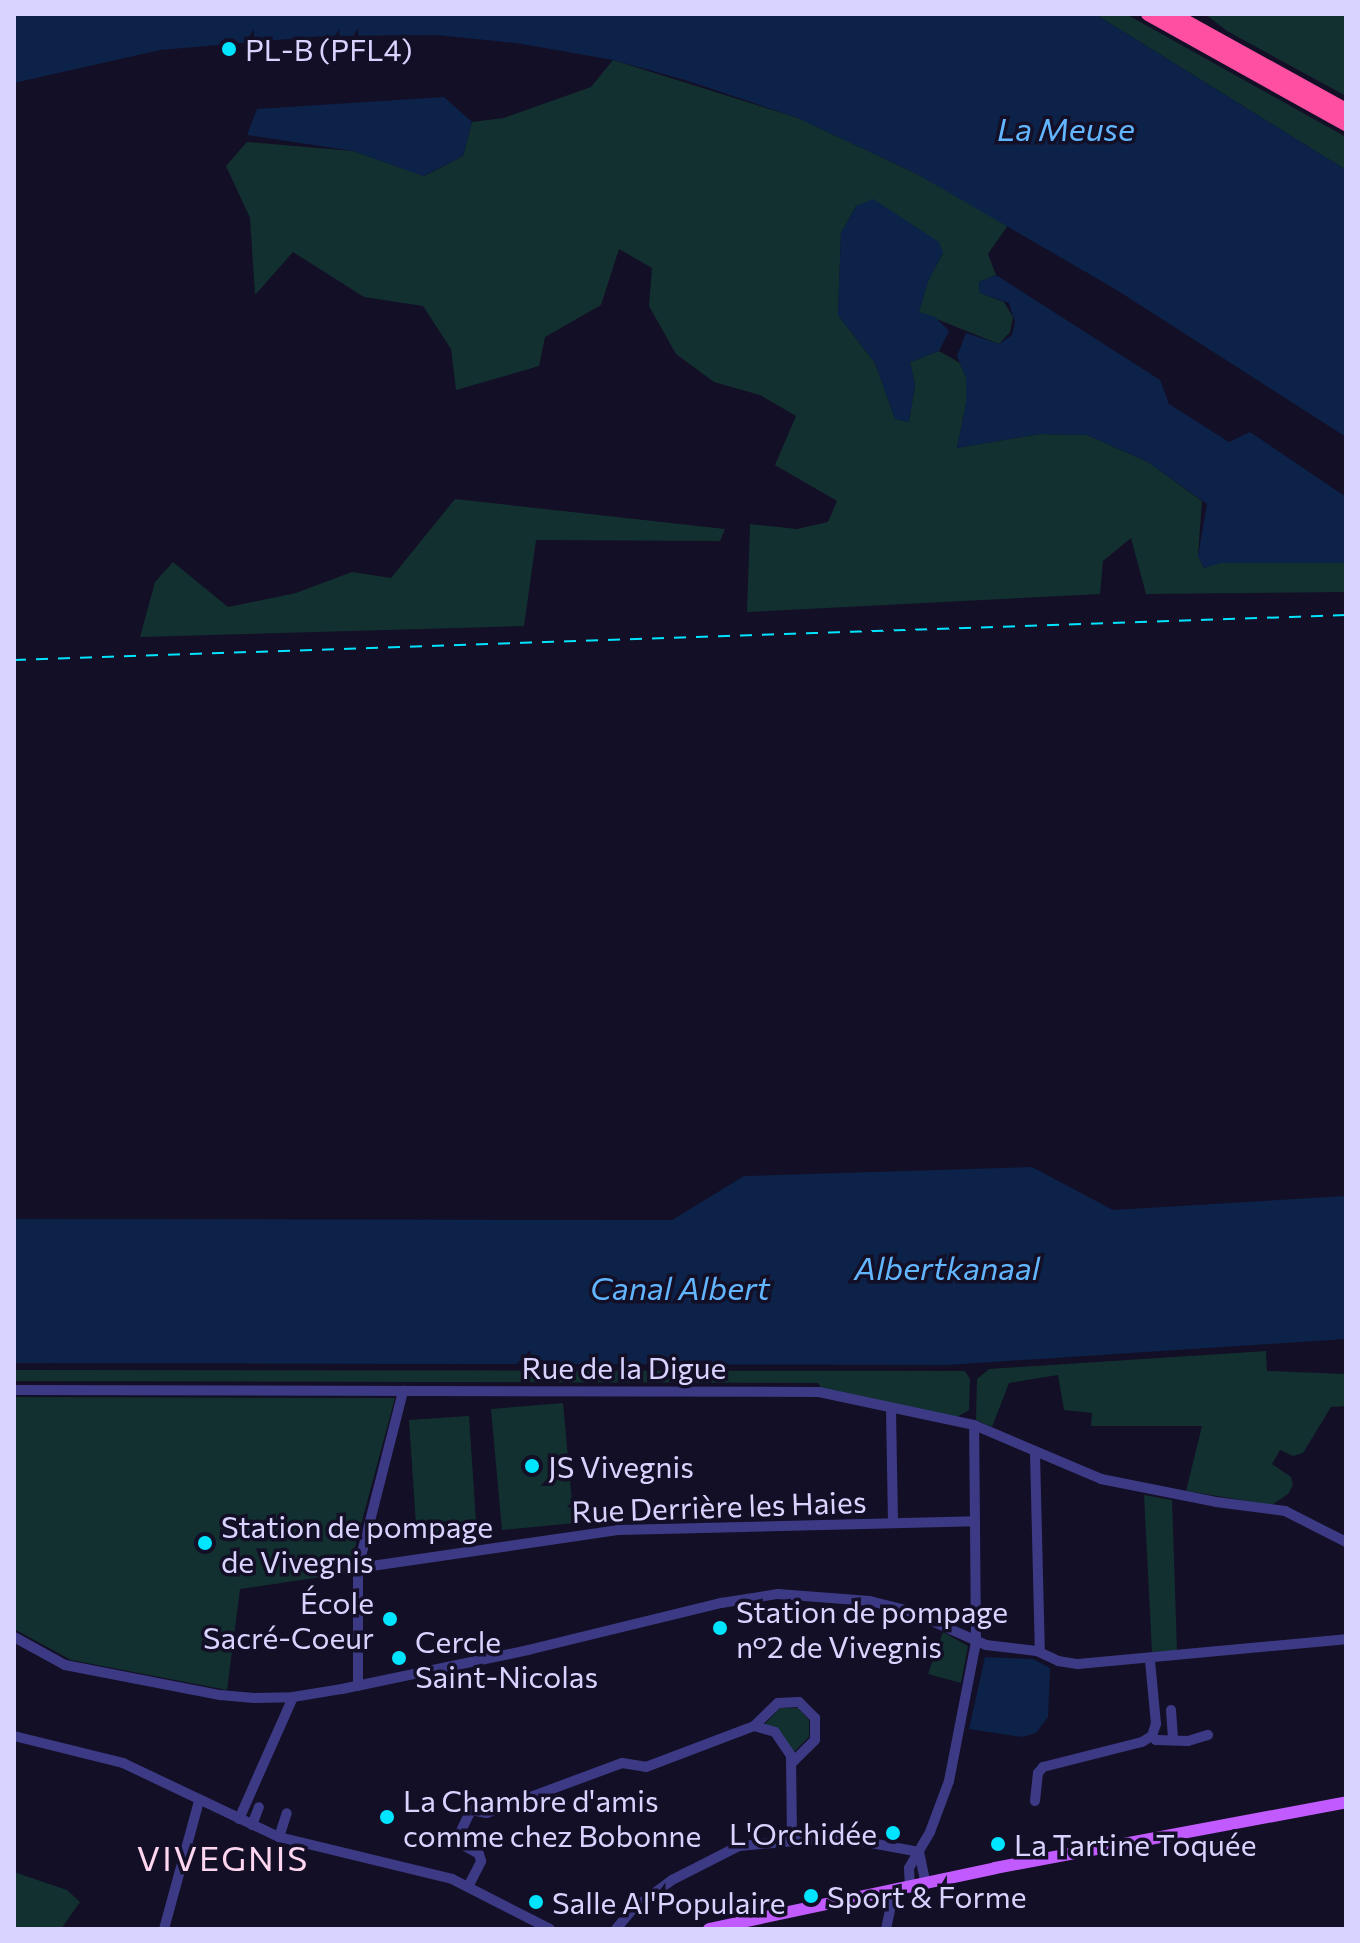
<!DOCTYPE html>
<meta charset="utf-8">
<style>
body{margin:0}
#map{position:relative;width:1360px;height:1943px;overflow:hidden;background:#130f26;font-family:Commissioner,sans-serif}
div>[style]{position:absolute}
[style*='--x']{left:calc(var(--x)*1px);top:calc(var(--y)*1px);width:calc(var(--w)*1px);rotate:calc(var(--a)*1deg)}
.green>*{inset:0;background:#12302f}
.water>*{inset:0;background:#0c2248}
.minor>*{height:10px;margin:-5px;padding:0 5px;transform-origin:5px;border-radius:5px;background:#3d3a85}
.major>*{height:12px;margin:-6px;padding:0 6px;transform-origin:6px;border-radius:6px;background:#c25bff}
.highway>*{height:14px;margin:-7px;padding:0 7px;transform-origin:7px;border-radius:7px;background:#ff4fa3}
.rail>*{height:2px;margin-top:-1px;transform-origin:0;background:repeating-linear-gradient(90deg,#00e5ff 0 12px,transparent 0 22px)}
.dots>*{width:22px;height:22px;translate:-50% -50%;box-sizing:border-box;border:4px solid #130f26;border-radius:50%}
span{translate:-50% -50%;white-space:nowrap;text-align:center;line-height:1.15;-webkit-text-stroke:7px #130f26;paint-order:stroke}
.poi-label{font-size:30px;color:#d9d4ff}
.left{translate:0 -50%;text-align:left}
.right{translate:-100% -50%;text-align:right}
.street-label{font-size:30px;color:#d9d4ff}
.water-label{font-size:32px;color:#62b6ff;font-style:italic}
.quarter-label{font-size:34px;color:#ffd6f0;letter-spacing:2px}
.frame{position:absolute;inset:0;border:16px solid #d9d4ff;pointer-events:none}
</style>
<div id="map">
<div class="green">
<div style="clip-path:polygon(1095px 14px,1126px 14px,1346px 137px,1346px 170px)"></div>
<div style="clip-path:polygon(1205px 14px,1346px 14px,1346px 96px,1227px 31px)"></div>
<div style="clip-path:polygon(613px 60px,798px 118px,917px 174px,1008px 225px,988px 254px,996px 275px,979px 282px,980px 293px,1004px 302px,1013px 317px,1010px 332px,999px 344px,919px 312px,928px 281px,943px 253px,856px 206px,841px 233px,838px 315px,875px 363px,895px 419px,909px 422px,915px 385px,910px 362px,939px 351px,960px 363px,966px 378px,966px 404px,957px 448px,1039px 434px,1087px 435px,1148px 462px,1202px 501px,1198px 555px,1204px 568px,1218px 561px,1346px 563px,1346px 592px,1146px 594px,1131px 538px,1103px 561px,1100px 594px,747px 612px,750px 524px,797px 529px,828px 522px,837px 501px,775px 465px,796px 416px,760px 395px,714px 382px,676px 354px,649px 306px,652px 268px,619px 249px,601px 305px,545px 337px,539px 366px,456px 390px,451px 349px,423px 306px,364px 297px,293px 252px,255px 295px,250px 218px,226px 166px,247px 142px,353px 151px,424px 176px,463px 156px,472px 122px,504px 118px,591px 87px)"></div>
<div style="clip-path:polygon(455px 499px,725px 529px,720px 541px,536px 540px,524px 626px,140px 637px,155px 582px,173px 562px,228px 607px,296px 593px,352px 572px,391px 578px)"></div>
<div style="clip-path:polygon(1266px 1351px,1267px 1371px,1346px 1374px,1346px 1406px,1331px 1407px,1303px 1453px,1293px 1456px,1280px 1450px,1272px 1464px,1291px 1477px,1293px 1485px,1288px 1494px,1272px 1505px,1186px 1491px,1202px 1426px,1091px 1426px,1092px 1413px,1064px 1410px,1058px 1375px,1009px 1383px,992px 1427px,976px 1420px,977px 1379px,989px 1369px)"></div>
<div style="clip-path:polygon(14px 1370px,965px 1371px,970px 1379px,969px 1410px,957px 1417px,822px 1389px,818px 1383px,14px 1381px)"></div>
<div style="clip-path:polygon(14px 1397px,395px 1398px,348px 1573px,240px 1589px,227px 1690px,71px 1660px,14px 1629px)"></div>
<div style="clip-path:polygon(563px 1403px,574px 1523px,502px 1530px,491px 1409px)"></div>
<div style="clip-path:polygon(469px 1416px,477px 1536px,417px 1540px,409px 1420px)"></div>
<div style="clip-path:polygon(1144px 1495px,1172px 1500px,1177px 1651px,1152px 1652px)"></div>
<div style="clip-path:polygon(943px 1632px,968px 1646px,961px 1683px,928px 1674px)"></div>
<div style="clip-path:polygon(780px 1708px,798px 1708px,809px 1720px,809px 1737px,793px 1753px,783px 1735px,764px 1725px)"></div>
<div style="clip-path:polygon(14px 1872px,67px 1890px,80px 1902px,61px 1929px,14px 1929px)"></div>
</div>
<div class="water">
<div style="clip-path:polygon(14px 14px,1095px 14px,1346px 170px,1346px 437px,1115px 289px,917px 174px,798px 118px,685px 80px,613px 60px,516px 43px,437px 35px,323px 36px,160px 50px,14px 83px)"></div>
<div style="clip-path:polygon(444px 97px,472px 122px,463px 156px,423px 176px,353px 151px,247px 135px,257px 109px)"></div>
<div style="clip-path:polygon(873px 199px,939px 242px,943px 253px,928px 281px,919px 312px,935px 317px,949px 331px,939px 351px,910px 362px,915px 385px,909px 422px,895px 419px,875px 363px,838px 315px,841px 233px,856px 206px)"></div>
<div style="clip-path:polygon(996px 275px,1160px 380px,1169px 404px,1229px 442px,1250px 432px,1346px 497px,1346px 563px,1221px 563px,1204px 568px,1198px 556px,1207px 504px,1148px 462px,1087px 435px,1039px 434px,957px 448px,966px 404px,966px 378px,957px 356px,966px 333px,999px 344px,1012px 335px,1015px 322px,1009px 303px,980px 293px,979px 282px)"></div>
<div style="clip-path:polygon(1032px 1167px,1113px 1210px,1346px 1196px,1346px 1339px,947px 1365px,14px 1363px,14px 1219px,672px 1220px,744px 1176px)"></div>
<div style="clip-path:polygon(985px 1657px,1033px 1659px,1050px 1668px,1048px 1717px,1036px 1733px,1022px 1737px,969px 1729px)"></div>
</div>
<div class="minor">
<div style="--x:14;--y:1390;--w:805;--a:0.14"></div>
<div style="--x:819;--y:1392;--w:158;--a:12"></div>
<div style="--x:974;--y:1425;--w:138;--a:23"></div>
<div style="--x:1101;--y:1479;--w:117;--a:11.3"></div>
<div style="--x:1216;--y:1502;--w:70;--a:7.4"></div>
<div style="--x:1285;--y:1511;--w:68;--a:26.9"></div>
<div style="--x:891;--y:1408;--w:115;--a:89"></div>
<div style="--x:1035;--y:1453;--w:199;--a:88.6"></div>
<div style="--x:358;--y:1568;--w:264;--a:-8.3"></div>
<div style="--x:619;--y:1530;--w:356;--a:-1.4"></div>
<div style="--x:14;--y:1637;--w:58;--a:28.8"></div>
<div style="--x:65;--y:1665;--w:158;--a:11"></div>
<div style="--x:220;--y:1695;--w:34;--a:5"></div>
<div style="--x:254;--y:1698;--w:39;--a:-1"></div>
<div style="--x:293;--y:1697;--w:50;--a:-9.3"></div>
<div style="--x:342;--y:1689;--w:190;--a:-11.8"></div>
<div style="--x:528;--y:1650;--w:199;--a:-13.7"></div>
<div style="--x:721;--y:1603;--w:58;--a:-9"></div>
<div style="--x:778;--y:1594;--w:92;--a:4.4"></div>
<div style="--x:870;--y:1601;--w:40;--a:14.4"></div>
<div style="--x:909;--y:1611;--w:84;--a:23.8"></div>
<div style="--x:986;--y:1645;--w:51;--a:6.7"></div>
<div style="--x:1037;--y:1651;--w:23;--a:25"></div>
<div style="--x:1058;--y:1661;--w:20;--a:9"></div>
<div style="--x:1078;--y:1664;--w:269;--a:-5.3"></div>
<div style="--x:358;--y:1686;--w:118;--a:-90"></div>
<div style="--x:358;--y:1568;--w:183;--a:-75.7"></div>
<div style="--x:1171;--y:1710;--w:28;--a:86"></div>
<div style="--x:754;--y:1726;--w:33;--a:-44"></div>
<div style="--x:778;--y:1703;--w:21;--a:-3"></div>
<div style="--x:799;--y:1702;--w:23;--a:45"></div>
<div style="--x:815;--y:1718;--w:22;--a:90"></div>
<div style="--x:815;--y:1740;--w:33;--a:135"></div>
<div style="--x:14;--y:1736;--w:112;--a:13.9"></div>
<div style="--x:123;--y:1763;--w:173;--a:25.4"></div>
<div style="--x:279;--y:1837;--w:178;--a:13.6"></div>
<div style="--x:452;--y:1879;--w:110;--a:27"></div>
<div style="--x:1152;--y:1736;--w:6;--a:45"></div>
<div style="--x:1156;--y:1740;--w:32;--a:2"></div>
<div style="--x:1188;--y:1741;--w:21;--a:-17"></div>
<div style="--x:1035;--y:1801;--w:28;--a:-84"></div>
<div style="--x:1038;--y:1773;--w:8;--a:-50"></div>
<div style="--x:1043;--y:1767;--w:102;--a:-14.2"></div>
<div style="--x:1142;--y:1742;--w:12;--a:-31"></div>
<div style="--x:1152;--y:1736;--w:13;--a:-72"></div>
<div style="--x:1156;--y:1724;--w:64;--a:-95.4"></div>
<div style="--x:239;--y:1819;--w:133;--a:-66.1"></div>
<div style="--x:252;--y:1825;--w:19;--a:-69"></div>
<div style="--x:279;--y:1837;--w:25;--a:-72"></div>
<div style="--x:919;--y:1852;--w:33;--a:78"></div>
<div style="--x:469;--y:1885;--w:27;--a:-63"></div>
<div style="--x:481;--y:1861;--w:7;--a:-106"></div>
<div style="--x:479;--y:1854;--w:21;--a:-151"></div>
<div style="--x:461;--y:1844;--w:8;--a:-113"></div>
<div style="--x:458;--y:1837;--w:30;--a:-64"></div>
<div style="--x:471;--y:1810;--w:16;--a:11"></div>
<div style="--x:487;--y:1813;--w:144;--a:-20.3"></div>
<div style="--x:622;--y:1763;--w:24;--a:9"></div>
<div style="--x:646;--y:1767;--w:116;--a:-20.8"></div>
<div style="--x:754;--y:1726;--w:22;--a:16"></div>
<div style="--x:775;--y:1732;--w:29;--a:56"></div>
<div style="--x:791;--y:1756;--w:84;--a:89.3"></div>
<div style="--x:910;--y:1888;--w:20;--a:-93"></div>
<div style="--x:909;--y:1868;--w:42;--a:-59.7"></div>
<div style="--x:930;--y:1832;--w:54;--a:-69.6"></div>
<div style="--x:949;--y:1781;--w:142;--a:-79"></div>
<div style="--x:976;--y:1642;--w:217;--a:-90.5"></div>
<div style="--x:164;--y:1929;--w:133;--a:-74.7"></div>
<div style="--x:616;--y:1929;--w:26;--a:-50"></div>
<div style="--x:633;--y:1909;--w:49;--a:-36.6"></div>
<div style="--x:672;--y:1880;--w:75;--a:-26.9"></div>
<div style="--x:739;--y:1846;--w:100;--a:-5.1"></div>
<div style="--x:839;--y:1837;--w:81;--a:10.6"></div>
<div style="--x:886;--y:1929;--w:39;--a:-78"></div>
</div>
<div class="major">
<div style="--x:709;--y:1929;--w:292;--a:-12"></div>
<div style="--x:995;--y:1868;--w:357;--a:-10.6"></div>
</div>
<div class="highway">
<div style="--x:1148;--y:14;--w:227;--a:29.1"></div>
<div style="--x:1172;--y:14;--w:199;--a:28.9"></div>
</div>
<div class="rail">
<div style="--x:14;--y:660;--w:1333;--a:-1.93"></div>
</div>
<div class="dots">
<div style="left:229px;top:49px;background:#00e5ff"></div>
<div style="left:532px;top:1466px;background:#00e5ff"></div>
<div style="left:205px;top:1543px;background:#00e5ff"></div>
<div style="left:390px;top:1619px;background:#00e5ff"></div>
<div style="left:720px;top:1628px;background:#00e5ff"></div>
<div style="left:399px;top:1658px;background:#00e5ff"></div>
<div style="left:387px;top:1817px;background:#00e5ff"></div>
<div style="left:893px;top:1833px;background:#00e5ff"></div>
<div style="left:998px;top:1844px;background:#00e5ff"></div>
<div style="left:811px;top:1896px;background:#00e5ff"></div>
<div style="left:536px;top:1902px;background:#00e5ff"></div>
</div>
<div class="poi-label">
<span class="left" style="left:245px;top:49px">PL-B (PFL4)</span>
<span class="left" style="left:548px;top:1466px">JS Vivegnis</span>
<span class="left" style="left:221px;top:1543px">Station de pompage<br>de Vivegnis</span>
<span class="right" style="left:374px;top:1619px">École<br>Sacré-Coeur</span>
<span class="left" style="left:736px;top:1628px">Station de pompage<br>n°2 de Vivegnis</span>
<span class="left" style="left:415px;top:1658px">Cercle<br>Saint-Nicolas</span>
<span class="left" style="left:403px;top:1817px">La Chambre d'amis<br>comme chez Bobonne</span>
<span class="right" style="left:877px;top:1833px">L'Orchidée</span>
<span class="left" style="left:1014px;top:1844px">La Tartine Toquée</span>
<span class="left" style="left:827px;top:1896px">Sport &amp; Forme</span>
<span class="left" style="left:552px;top:1902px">Salle Al'Populaire</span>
</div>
<div class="street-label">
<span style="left:624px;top:1367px">Rue de la Digue</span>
<span style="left:719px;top:1506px;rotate:-2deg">Rue Derrière les Haies</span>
</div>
<div class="water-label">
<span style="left:1066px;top:128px">La Meuse</span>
<span style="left:947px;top:1267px">Albertkanaal</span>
<span style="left:680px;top:1287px">Canal Albert</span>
</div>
<div class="quarter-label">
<span style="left:223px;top:1858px">VIVEGNIS</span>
</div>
<div class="frame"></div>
</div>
